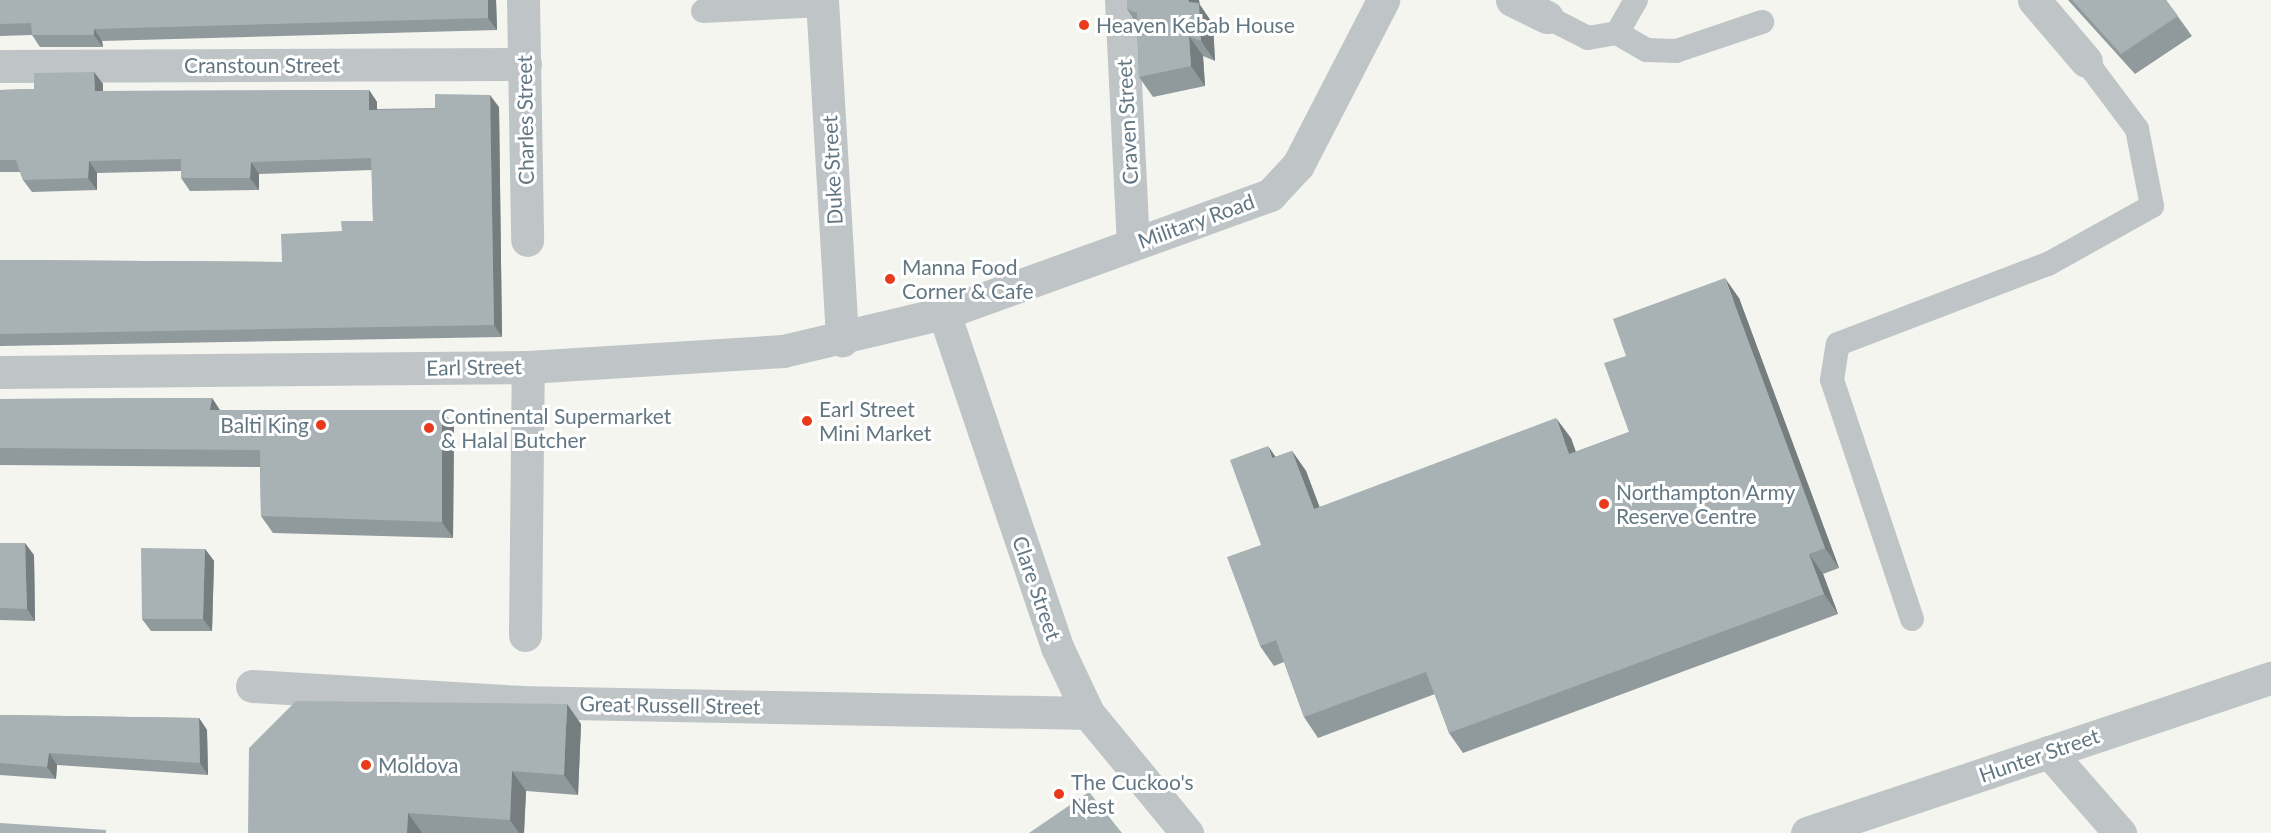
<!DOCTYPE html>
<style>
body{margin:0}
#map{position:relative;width:2271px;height:833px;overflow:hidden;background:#f5f5f0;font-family:Lato,sans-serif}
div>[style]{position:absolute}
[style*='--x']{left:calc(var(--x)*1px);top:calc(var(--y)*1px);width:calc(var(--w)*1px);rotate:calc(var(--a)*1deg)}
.lane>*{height:24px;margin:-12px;padding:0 12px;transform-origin:12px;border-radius:12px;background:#bfc5c7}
.street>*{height:33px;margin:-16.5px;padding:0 16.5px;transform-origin:16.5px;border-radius:16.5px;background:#bfc5c7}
.wall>*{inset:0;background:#90999c}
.shaded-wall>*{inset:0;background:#767d7f}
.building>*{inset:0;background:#a8b2b5}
.dots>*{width:16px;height:16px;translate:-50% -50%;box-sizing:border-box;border:3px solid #fff;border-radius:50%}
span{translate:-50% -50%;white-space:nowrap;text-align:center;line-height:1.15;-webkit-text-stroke:6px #fff;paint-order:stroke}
.poi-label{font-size:21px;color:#627783}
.left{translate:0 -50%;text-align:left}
.right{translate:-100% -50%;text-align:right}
.street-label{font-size:21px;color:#627783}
</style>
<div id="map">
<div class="lane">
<div style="--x:703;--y:11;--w:120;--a:-2.9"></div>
<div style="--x:1547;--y:17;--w:46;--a:27.1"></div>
<div style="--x:1588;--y:38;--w:29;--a:-10"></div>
<div style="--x:1617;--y:33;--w:38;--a:-60"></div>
<div style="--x:1617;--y:33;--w:34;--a:30"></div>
<div style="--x:1647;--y:50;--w:29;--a:2"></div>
<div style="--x:1676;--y:51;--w:91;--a:-18.6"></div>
<div style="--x:1912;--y:619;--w:252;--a:-108.5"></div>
<div style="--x:1832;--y:380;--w:36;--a:-81"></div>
<div style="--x:1838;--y:344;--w:225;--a:-20.9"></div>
<div style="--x:2048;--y:264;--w:119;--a:-29.1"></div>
<div style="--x:2152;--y:206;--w:78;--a:-101"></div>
<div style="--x:2137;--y:129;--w:85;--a:-126.9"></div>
</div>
<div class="street">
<div style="--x:523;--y:0;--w:240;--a:89"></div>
<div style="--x:822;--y:0;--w:341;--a:86.6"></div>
<div style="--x:1121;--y:0;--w:244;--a:87.2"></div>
<div style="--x:1512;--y:0;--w:39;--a:26"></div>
<div style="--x:2034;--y:0;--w:80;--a:49.6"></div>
<div style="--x:0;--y:66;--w:525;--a:-0.22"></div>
<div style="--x:944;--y:313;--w:353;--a:71.3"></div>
<div style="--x:1057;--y:647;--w:73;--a:64.8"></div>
<div style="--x:1088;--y:713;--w:156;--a:50.5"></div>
<div style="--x:0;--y:372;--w:528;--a:-0.54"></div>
<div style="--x:528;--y:367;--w:256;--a:-3.6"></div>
<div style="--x:783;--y:351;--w:165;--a:-13.3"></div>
<div style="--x:944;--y:313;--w:347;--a:-19.9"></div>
<div style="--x:1270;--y:195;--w:41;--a:-47"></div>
<div style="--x:1298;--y:165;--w:186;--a:-62.7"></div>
<div style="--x:525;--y:635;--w:268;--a:-89.4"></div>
<div style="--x:252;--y:686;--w:267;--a:3.4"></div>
<div style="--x:519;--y:702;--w:569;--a:1.11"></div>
<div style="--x:2049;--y:752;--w:108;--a:48.8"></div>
<div style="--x:1807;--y:833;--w:489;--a:-18.5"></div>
</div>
<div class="wall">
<div style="clip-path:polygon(0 0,496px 0,497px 30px,102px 41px,103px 47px,40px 47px,32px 35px,0 36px)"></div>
<div style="clip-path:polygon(2068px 0,2166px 0,2192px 36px,2135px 74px)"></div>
<div style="clip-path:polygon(1200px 5px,1213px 24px,1215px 61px,1203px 56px,1205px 86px,1153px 97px,1139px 77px,1137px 24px,1127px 9px)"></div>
<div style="clip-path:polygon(94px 72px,103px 84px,103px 91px,369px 90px,377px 102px,377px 109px,499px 107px,502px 337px,0 346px,0 260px,282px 262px,342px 231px,373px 221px,372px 170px,259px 174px,259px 190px,190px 191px,181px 178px,181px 171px,97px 173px,97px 190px,32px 192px,23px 180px,20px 172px,0 172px,0 90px,34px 89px)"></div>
<div style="clip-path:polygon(1739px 298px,1839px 568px,1823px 574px,1838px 614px,1463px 753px,1449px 733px,1435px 694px,1318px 738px,1304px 717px,1284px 662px,1274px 666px,1260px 646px,1261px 545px,1275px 457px,1292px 451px,1306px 471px,1319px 507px,1571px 438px,1575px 452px,1629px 432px,1626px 356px)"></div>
<div style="clip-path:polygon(212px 398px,220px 410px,442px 410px,454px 426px,453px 538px,273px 533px,261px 516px,260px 467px,0 465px,0 399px)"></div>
<div style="clip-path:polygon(0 543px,34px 555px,35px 621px,0 620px)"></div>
<div style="clip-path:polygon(205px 549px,214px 561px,212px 631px,151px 631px,142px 619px)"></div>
<div style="clip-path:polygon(0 715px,199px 718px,207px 730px,208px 775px,57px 765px,56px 779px,0 775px)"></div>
<div style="clip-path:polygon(581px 724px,578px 795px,526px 791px,524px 833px,248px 833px)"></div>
</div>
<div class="shaded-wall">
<div style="clip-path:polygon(488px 0,496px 0,497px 30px,488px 18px)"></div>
<div style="clip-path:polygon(1188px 0,1199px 0,1200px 5px,1213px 24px,1215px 61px,1201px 41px)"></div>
<div style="clip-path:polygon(94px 29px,102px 41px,103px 47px,94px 35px)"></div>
<div style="clip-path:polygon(1189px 36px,1203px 56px,1205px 86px,1191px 66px)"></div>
<div style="clip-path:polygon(94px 72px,103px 84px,103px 103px,95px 91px)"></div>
<div style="clip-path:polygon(369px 90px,377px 102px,377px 122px,369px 110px)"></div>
<div style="clip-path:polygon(490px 95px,499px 107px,502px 337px,494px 325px)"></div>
<div style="clip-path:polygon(89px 161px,97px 173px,97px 190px,88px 178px)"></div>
<div style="clip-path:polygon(251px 162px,259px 174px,259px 190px,250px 178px)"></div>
<div style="clip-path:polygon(1725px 278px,1739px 298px,1839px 568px,1825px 548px)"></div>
<div style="clip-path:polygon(212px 398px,223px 415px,210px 410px)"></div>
<div style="clip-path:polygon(442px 410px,454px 426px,453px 538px,442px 522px)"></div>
<div style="clip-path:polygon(1556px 418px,1571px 438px,1584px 474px,1569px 454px)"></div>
<div style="clip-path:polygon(1268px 446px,1282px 466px,1272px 458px)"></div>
<div style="clip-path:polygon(1292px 451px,1306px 471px,1328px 529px,1314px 509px)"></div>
<div style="clip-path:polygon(25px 543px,34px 555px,35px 621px,27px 609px)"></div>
<div style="clip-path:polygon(205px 549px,214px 561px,212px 631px,203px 619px)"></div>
<div style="clip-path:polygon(1809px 554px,1823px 574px,1838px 614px,1824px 594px)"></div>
<div style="clip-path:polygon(567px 704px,581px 724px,578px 795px,564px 775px)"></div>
<div style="clip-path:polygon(199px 718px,207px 730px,208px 775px,200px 763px)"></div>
<div style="clip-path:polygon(49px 753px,57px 765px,56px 779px,47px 767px)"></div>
<div style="clip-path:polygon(512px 771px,526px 791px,524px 833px,519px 833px,510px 820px)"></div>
<div style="clip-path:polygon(408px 813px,422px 833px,407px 833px)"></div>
</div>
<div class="building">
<div style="clip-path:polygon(0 0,488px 0,488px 18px,94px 29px,94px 35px,32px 35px,31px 23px,0 24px)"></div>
<div style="clip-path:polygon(1127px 0,1188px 0,1188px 2px,1199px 3px,1201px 41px,1189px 36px,1191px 66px,1139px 77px,1137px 13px,1127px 9px)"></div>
<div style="clip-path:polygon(2072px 0,2166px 0,2178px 16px,2121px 54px)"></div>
<div style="clip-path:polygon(94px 72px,95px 91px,369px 90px,369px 110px,435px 109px,435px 94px,490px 95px,494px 325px,0 334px,0 260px,282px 262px,281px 234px,342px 231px,341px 221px,373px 221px,371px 158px,251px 162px,250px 178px,181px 178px,181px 159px,89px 161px,88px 178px,23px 180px,16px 160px,0 160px,0 90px,34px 89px,34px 73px)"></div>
<div style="clip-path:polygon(1725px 278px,1825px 548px,1809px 554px,1824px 594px,1449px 733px,1426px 672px,1304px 717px,1276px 640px,1260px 646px,1227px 557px,1261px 545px,1230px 460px,1268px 446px,1272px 458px,1292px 451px,1314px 509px,1556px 418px,1569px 454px,1629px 432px,1604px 363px,1626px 356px,1613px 319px)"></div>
<div style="clip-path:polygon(212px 398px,210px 410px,442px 410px,442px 522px,261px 516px,260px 450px,0 448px,0 399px)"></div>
<div style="clip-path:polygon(0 543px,25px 543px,27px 609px,0 608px)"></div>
<div style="clip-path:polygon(141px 548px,205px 549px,203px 619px,142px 619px)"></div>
<div style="clip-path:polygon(296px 701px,567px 704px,564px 775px,512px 771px,510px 820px,408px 813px,407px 833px,248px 833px,249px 748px)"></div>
<div style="clip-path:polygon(0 715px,199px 718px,200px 763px,49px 753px,47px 767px,0 763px)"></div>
<div style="clip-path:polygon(1089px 792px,1122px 833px,1029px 833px)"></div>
<div style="clip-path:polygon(0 823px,106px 830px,106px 833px,0 833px)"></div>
</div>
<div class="dots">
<div style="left:1084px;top:25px;background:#e93b1c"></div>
<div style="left:890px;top:279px;background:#e93b1c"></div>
<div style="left:807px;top:421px;background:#e93b1c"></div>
<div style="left:321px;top:425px;background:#e93b1c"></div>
<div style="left:429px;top:428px;background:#e93b1c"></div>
<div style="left:1604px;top:504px;background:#e93b1c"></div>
<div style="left:366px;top:765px;background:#e93b1c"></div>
<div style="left:1059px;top:794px;background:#e93b1c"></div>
</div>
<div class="poi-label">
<span class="left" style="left:1096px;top:25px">Heaven Kebab House</span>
<span class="left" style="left:902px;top:279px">Manna Food<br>Corner &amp; Cafe</span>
<span class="left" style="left:819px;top:421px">Earl Street<br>Mini Market</span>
<span class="left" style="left:441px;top:428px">Continental Supermarket<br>&amp; Halal Butcher</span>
<span class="right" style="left:309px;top:425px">Balti King</span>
<span class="left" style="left:1616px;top:504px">Northampton Army<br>Reserve Centre</span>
<span class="left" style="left:378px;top:765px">Moldova</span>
<span class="left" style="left:1071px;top:794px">The Cuckoo's<br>Nest</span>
</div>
<div class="street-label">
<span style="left:262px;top:65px">Cranstoun Street</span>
<span style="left:525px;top:120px;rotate:-91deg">Charles Street</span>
<span style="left:1127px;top:122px;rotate:-93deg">Craven Street</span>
<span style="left:832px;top:170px;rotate:-93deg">Duke Street</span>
<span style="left:1196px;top:221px;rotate:-20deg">Military Road</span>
<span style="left:474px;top:367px;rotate:-1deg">Earl Street</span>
<span style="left:1037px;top:588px;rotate:71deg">Clare Street</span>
<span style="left:670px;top:705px;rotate:1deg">Great Russell Street</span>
<span style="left:2039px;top:755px;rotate:-19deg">Hunter Street</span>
</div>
</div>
